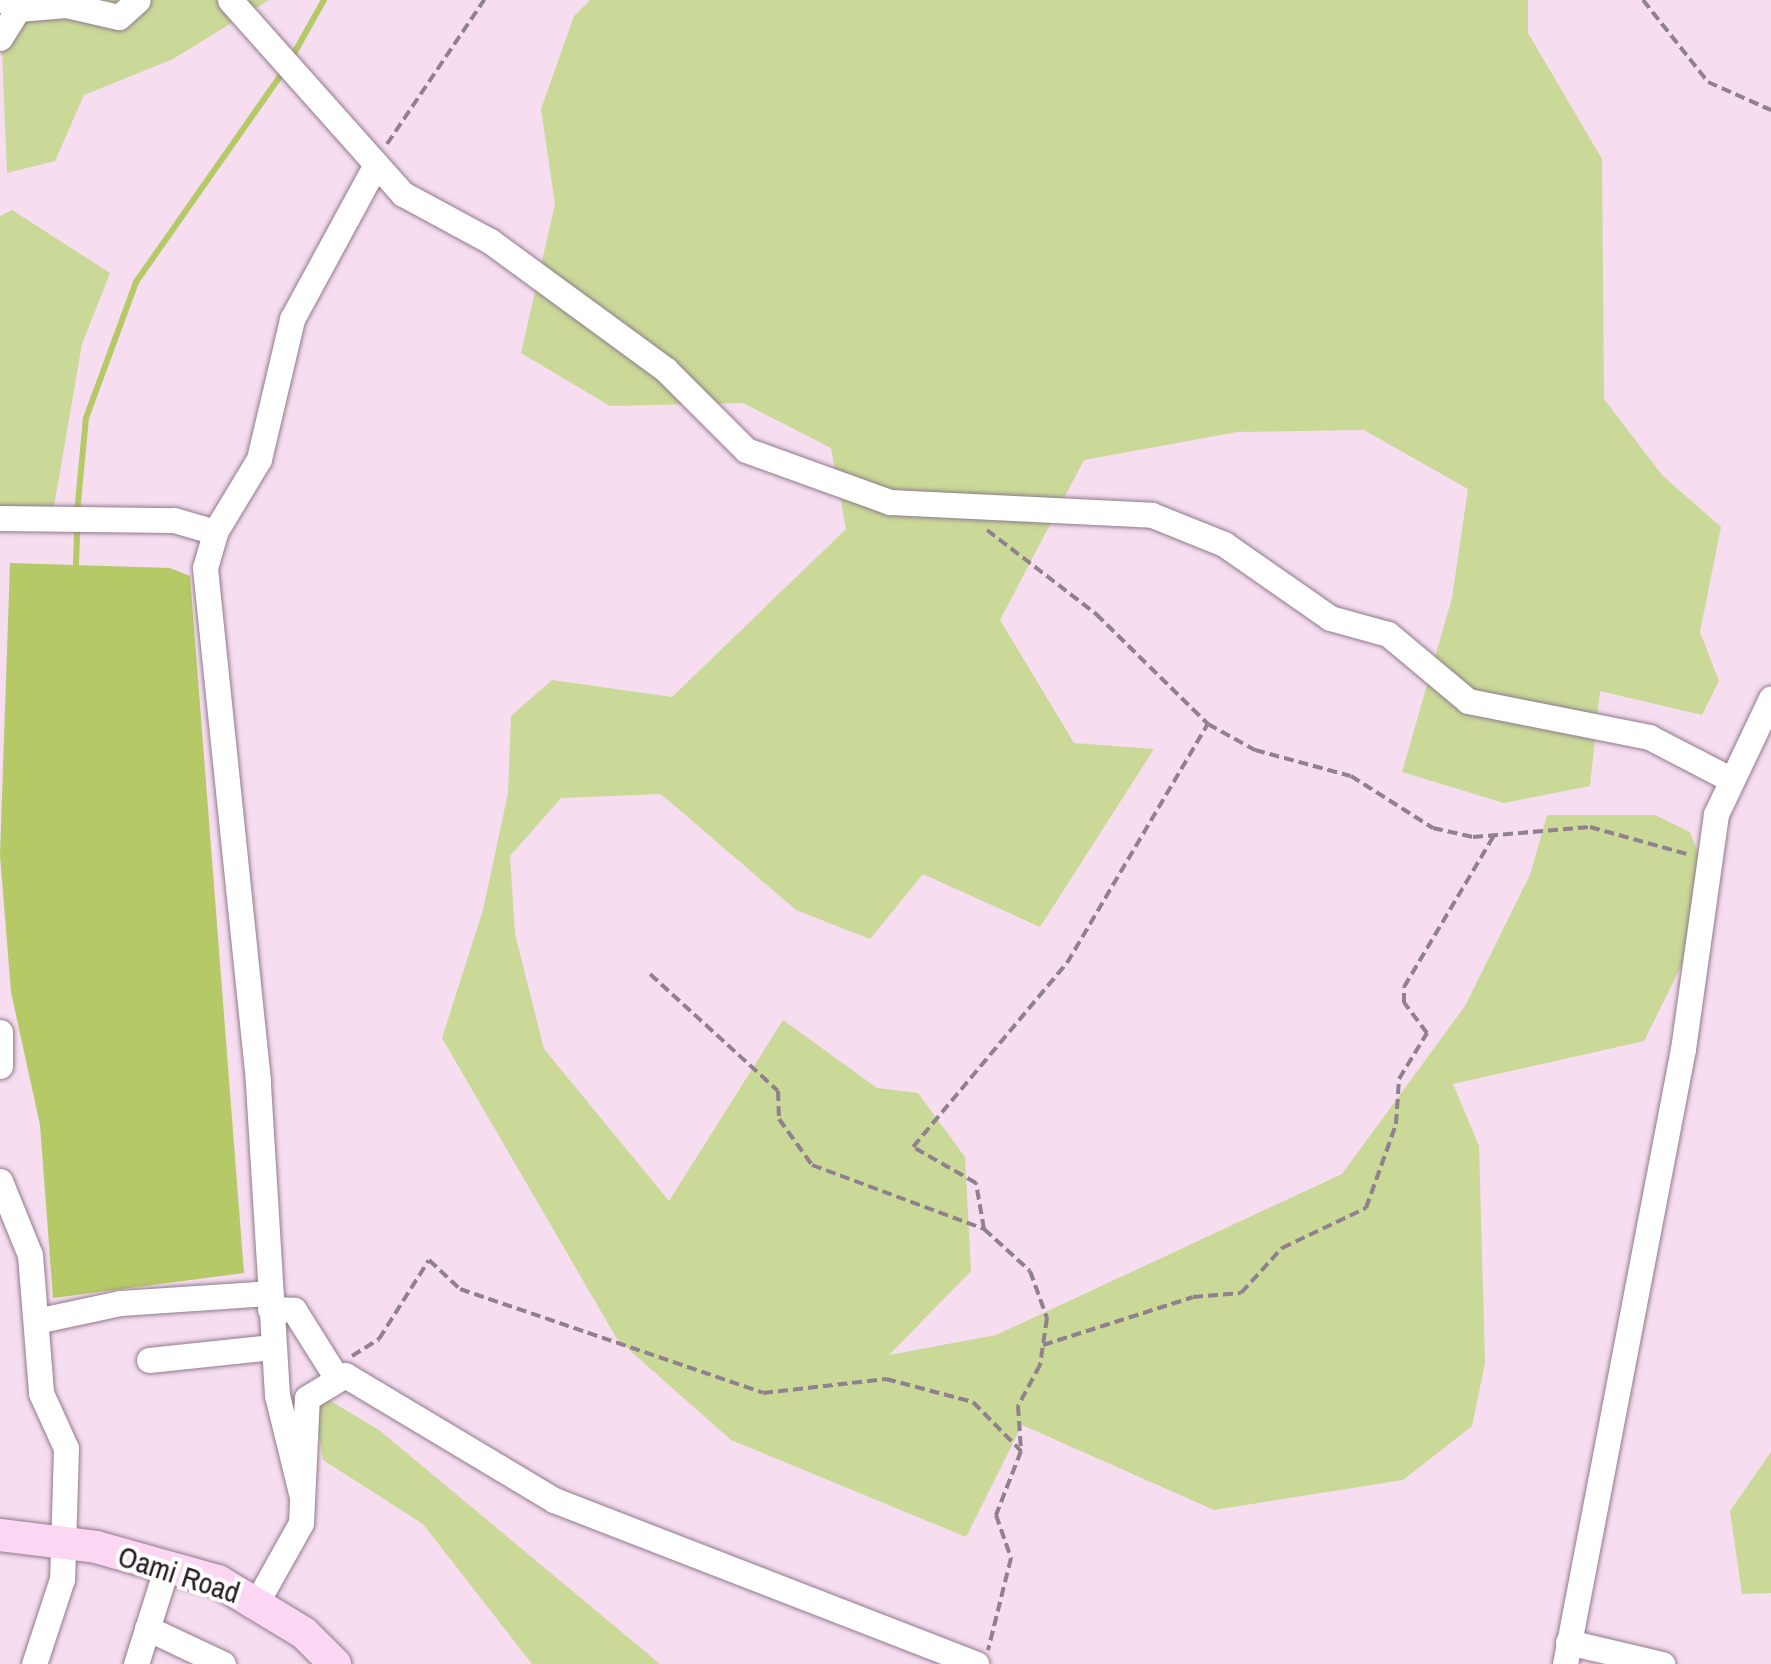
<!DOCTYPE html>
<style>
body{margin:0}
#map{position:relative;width:1771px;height:1664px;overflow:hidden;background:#f6ddf0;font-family:"Archivo Narrow",sans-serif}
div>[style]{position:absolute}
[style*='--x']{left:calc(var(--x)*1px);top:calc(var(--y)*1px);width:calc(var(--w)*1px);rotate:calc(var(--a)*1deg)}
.green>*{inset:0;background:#cad997}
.water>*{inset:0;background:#b5c966}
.stream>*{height:6px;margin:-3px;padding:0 3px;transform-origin:3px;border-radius:3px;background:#b5c966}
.path>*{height:4px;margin-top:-2px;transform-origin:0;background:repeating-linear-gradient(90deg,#91808d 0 10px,transparent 0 15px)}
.roads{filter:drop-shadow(0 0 2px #907a8b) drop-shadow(0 0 2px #907a8b)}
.minor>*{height:25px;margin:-12.5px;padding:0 12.5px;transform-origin:12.5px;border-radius:12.5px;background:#fff}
.major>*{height:32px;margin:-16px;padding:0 16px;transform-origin:16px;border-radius:16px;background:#fbd7f4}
span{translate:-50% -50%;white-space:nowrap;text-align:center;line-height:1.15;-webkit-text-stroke:8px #fff;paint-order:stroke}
.street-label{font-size:30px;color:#251c23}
</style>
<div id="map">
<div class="green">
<div style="clip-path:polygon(0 0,269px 0,173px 59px,84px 95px,55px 161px,7px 173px)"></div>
<div style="clip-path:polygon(590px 0,1528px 0,1528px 33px,1602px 159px,1604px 399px,1662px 475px,1721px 527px,1700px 632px,1719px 681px,1702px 715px,1600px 691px,1590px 786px,1504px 803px,1402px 772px,1452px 598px,1468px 489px,1364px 430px,1237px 432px,1084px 460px,1000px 620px,1074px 743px,1154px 749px,1040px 927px,923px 874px,870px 939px,796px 910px,661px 794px,561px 798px,510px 856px,515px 934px,544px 1049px,669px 1201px,783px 1020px,877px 1088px,918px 1093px,965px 1157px,971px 1271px,889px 1355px,996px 1335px,1342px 1174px,1465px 1006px,1530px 875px,1547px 815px,1655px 815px,1690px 832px,1715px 898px,1644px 1041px,1453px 1084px,1479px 1146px,1485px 1363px,1472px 1426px,1403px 1480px,1214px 1510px,1022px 1425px,966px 1537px,731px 1440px,617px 1339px,442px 1038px,483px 910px,508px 793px,511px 716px,552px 680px,672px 697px,846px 529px,831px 448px,743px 403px,610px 406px,521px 353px,555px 204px,541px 109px,574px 16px)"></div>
<div style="clip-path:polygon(12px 210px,110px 273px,82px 344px,53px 512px,0 513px,0 216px)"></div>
<div style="clip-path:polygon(312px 1390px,379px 1430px,660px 1664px,532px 1664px,423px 1524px,323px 1460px)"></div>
<div style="clip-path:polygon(1771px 1452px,1771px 1593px,1742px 1594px,1730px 1511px)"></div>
</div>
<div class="water">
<div style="clip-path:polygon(10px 563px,170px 568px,190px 576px,244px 1273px,53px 1298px,40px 1125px,11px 992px,0 855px)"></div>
</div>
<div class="stream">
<div style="--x:292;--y:57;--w:65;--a:-60.7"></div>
<div style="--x:77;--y:513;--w:95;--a:-84.6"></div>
<div style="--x:86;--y:418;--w:145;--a:-69.8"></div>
<div style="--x:136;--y:282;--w:256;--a:-55"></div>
<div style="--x:76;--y:564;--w:38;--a:-88"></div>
</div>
<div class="path">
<div style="--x:1643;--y:0;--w:105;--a:51.6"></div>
<div style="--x:1708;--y:82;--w:69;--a:24"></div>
<div style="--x:387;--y:144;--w:174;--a:-56"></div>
<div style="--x:987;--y:530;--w:138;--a:37.6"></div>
<div style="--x:1096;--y:614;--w:157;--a:44.5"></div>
<div style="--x:1208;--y:724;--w:54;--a:29"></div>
<div style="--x:1255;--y:750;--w:99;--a:15.2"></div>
<div style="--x:1351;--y:776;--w:97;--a:32.4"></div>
<div style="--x:1433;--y:828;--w:41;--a:12.7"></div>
<div style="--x:1473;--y:837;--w:117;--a:-4.9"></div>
<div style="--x:1590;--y:827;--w:101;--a:15.6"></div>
<div style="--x:650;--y:974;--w:173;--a:42.4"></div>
<div style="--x:778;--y:1091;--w:28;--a:88"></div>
<div style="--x:779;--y:1119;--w:57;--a:54.3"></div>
<div style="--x:812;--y:1165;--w:184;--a:20.4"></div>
<div style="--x:984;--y:1229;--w:47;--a:-99.9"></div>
<div style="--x:976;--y:1183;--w:73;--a:-150.3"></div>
<div style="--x:913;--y:1147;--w:240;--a:-50.1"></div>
<div style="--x:1067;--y:963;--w:277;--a:-59.5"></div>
<div style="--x:984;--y:1229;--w:62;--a:42.4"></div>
<div style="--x:1030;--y:1271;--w:50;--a:70.1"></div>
<div style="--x:1047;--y:1318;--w:48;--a:98.5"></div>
<div style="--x:1040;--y:1365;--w:47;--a:118.2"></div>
<div style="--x:1018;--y:1406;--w:44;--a:86.1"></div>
<div style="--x:1043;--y:1345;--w:157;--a:-17.7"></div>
<div style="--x:1193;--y:1297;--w:48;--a:-4.8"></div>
<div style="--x:1241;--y:1293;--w:61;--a:-47.7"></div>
<div style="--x:1282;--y:1248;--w:93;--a:-25.5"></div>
<div style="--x:1366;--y:1208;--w:89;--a:-70.3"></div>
<div style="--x:1396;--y:1124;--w:45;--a:-86.2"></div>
<div style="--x:1399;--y:1079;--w:54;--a:-58.7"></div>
<div style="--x:1427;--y:1033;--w:38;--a:-127"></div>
<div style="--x:1404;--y:1003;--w:16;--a:-90"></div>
<div style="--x:1404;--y:987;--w:178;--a:-59.3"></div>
<div style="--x:352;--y:1356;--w:32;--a:-32"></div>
<div style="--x:379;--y:1339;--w:93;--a:-57.7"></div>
<div style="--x:429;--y:1260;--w:42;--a:43.1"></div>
<div style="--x:460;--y:1289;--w:320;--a:18.9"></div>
<div style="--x:763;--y:1393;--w:124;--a:-6.5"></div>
<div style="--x:886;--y:1379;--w:90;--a:14.8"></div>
<div style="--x:973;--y:1402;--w:69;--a:45.6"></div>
<div style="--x:1021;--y:1451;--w:69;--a:111.3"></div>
<div style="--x:996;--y:1515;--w:46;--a:70.8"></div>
<div style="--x:1011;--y:1558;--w:95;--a:104"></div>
</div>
<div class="roads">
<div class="minor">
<div style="--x:3;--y:0;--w:17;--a:31"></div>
<div style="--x:18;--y:9;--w:48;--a:-4.8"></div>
<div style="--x:66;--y:5;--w:54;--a:12.8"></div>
<div style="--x:119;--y:17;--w:25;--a:-42"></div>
<div style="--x:230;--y:0;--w:260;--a:48.3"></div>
<div style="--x:403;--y:194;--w:99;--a:28.4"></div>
<div style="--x:490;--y:241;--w:218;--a:36.2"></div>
<div style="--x:666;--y:370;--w:113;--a:45"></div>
<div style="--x:746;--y:450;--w:153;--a:19.9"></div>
<div style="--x:890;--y:502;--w:262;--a:2.8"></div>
<div style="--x:1152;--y:515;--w:78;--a:21.9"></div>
<div style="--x:1224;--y:544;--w:129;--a:34.9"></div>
<div style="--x:1330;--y:618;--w:60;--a:15.4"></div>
<div style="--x:1388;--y:634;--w:104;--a:39.9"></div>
<div style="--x:1468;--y:701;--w:185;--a:11.2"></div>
<div style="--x:1649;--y:737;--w:91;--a:27.4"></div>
<div style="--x:0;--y:38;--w:34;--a:-58"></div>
<div style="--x:0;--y:518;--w:174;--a:0.7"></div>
<div style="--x:174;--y:520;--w:43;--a:16.3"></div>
<div style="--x:0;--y:1032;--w:34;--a:90"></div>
<div style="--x:0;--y:1181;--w:80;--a:67.9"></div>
<div style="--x:30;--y:1255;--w:138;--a:85.4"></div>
<div style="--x:41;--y:1393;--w:60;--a:65.6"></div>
<div style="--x:66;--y:1448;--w:131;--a:91.7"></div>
<div style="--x:62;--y:1579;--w:89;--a:108.2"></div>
<div style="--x:270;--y:1309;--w:24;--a:2"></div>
<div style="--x:294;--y:1310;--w:79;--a:57.9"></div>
<div style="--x:36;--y:1321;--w:86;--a:-12.1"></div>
<div style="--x:120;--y:1303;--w:149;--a:-3.8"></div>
<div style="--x:149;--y:1360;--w:124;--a:-6"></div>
<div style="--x:302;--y:1497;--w:105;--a:-103.8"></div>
<div style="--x:277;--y:1395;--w:315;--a:-93.5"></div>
<div style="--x:258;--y:1081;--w:516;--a:-95.9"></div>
<div style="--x:205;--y:568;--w:37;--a:-74"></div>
<div style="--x:215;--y:532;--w:85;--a:-58.9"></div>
<div style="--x:259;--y:459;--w:144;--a:-76.7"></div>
<div style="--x:292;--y:319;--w:174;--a:-61.5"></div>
<div style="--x:258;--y:1600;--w:88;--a:-60.8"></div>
<div style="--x:301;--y:1523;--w:125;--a:-87.3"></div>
<div style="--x:307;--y:1398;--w:44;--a:-31.2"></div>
<div style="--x:345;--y:1375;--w:244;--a:30.9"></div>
<div style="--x:554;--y:1500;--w:453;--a:21.2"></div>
<div style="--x:147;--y:1628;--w:84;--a:25.3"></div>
<div style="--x:1568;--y:1642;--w:97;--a:13.2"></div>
<div style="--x:136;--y:1664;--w:103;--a:-72.4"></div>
<div style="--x:1565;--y:1664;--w:626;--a:-79.14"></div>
<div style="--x:1683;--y:1049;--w:237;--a:-82"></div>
<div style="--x:1716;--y:814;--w:128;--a:-64.6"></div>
</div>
<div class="major">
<div style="--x:0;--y:1535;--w:97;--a:7.1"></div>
<div style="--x:96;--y:1547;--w:127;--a:15.6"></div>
<div style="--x:218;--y:1581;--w:100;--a:31.2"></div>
<div style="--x:304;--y:1633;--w:44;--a:45"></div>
</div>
</div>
<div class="street-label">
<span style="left:179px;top:1574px;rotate:18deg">Oami Road</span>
</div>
</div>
